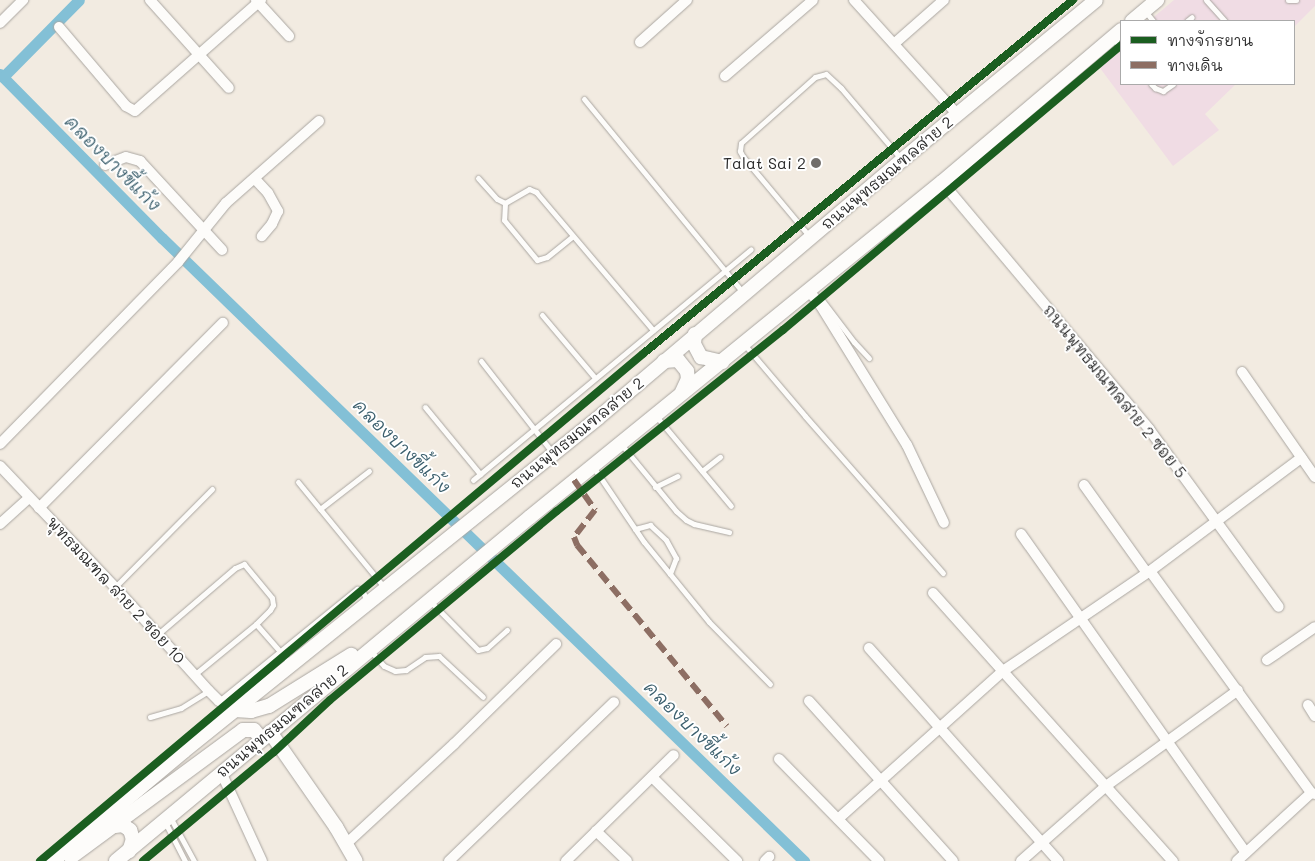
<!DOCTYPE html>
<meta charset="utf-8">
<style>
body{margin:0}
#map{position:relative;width:1315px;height:861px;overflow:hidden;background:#f2ebe1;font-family:Mali,"Playpen Sans Thai",sans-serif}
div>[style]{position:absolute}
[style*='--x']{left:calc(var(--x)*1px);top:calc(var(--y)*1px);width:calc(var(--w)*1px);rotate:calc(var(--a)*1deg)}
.built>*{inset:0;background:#f0dce4}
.canal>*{height:11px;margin:-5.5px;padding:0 5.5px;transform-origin:5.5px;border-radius:5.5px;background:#83c0d6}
.roads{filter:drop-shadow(0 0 1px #aaa6a1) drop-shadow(0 0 1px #aaa6a1)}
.lane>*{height:5px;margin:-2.5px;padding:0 2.5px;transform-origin:2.5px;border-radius:2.5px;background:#fdfcfa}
.street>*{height:10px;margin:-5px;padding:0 5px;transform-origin:5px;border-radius:5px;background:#fdfcfa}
.secondary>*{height:14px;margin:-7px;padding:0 7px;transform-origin:7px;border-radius:7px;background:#fdfcfa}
.quiet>*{height:6px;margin-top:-3px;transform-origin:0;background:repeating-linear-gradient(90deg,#8d6e63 0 12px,transparent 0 18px)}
.cycleway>*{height:8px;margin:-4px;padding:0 4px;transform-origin:4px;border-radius:4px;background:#1b5e20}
.dots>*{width:14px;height:14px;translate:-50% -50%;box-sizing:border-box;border:2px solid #fff;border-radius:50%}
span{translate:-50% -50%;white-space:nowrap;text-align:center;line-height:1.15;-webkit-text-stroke:4px #fff;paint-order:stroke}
.poi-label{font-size:16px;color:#2b2b2b}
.right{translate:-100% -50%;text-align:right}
.street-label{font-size:16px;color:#2b2b2b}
.water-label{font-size:18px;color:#3b5f6d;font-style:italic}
.legend{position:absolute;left:1120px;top:20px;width:175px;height:65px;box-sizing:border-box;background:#fff;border:1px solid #aaa;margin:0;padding:6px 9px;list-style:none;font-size:15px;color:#2b2b2b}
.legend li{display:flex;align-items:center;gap:10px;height:25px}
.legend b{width:25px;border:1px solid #aaa}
</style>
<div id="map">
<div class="built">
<div style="clip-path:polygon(1174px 0,1315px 0,1315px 6px,1294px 27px,1294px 21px,1149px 21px)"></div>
<div style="clip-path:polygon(1121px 44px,1121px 84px,1236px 84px,1205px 114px,1219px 130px,1173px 166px,1097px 64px)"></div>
</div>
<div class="canal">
<div style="--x:0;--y:74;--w:231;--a:45.4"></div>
<div style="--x:162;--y:238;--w:895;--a:44.14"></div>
<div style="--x:3;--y:77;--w:108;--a:-45.4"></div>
</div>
<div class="roads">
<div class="lane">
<div style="--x:1206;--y:0;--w:28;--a:48"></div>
<div style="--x:1288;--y:0;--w:8;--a:0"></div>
<div style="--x:1145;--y:11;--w:13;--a:51"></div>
<div style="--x:1187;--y:21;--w:6;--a:-39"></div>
<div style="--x:1114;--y:39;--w:11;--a:52"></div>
<div style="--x:1151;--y:84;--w:6;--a:45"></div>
<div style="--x:1155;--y:88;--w:9;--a:21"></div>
<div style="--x:1163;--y:91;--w:12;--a:-35"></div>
<div style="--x:584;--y:99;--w:252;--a:50.6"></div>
<div style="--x:478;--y:178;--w:28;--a:48"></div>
<div style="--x:497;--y:199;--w:9;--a:27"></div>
<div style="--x:505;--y:203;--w:28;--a:-30"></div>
<div style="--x:529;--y:189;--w:8;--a:23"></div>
<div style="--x:536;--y:192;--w:181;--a:49.7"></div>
<div style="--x:505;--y:203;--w:17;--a:93"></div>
<div style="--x:504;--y:220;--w:52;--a:50.5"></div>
<div style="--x:537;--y:260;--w:10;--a:-17"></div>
<div style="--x:547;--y:257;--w:33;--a:-39"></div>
<div style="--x:810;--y:237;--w:104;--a:-129.9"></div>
<div style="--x:743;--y:157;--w:7;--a:-117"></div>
<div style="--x:740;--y:151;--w:8;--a:-83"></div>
<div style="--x:741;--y:143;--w:99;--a:-41.7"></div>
<div style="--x:815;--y:77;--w:11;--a:-15"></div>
<div style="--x:826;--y:74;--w:21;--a:43"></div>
<div style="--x:841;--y:88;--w:94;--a:49.7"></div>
<div style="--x:822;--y:300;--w:53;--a:52.7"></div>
<div style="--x:854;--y:342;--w:22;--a:47"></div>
<div style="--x:542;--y:315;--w:82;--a:49.9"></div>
<div style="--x:744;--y:344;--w:94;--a:49.7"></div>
<div style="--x:805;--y:416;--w:209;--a:48.7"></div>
<div style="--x:481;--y:361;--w:117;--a:52"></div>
<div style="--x:425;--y:407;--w:87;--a:50.6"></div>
<div style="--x:656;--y:416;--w:117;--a:50.2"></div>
<div style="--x:621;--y:444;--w:87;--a:50.6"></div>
<div style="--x:676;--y:511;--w:13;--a:42"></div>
<div style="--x:686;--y:520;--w:9;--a:27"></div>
<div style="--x:694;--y:524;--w:36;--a:13"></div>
<div style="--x:594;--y:468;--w:89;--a:56"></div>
<div style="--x:644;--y:542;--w:103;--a:50.9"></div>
<div style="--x:709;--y:622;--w:87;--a:45.5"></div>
<div style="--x:702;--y:471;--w:23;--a:-38"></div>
<div style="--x:473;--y:480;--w:361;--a:-39.7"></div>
<div style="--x:298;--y:482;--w:136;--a:50.7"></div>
<div style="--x:655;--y:487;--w:25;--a:-26"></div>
<div style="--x:320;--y:509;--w:62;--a:-37.8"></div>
<div style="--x:635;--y:529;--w:16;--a:-15"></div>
<div style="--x:650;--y:525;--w:22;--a:43"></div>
<div style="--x:666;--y:540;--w:21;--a:61"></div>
<div style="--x:676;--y:558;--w:17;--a:111"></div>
<div style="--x:115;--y:587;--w:138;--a:-45.3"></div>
<div style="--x:431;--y:602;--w:67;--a:45.6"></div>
<div style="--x:478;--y:650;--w:9;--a:-13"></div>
<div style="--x:487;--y:648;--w:27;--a:-42"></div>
<div style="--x:158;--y:634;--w:101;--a:-40.6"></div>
<div style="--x:235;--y:568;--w:10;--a:-24"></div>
<div style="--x:244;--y:564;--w:44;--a:50.5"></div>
<div style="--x:272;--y:598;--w:7;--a:82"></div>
<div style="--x:273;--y:605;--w:6;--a:121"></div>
<div style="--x:270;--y:610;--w:20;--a:135"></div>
<div style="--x:256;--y:624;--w:53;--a:48.8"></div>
<div style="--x:370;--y:650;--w:21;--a:49"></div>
<div style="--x:384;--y:666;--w:12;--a:24"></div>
<div style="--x:395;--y:671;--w:11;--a:-5"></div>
<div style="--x:406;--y:670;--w:23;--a:-34"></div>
<div style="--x:425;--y:657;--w:14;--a:-4"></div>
<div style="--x:439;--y:656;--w:60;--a:43"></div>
<div style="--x:194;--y:675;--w:80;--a:-39.4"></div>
<div style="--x:219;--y:701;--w:178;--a:-39.1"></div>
<div style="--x:357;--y:589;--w:5;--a:0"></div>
<div style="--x:362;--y:589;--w:14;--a:69"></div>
<div style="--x:150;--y:717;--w:32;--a:-16"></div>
<div style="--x:181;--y:708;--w:32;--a:-32"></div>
<div style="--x:170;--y:817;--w:50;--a:61.4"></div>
<div style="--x:165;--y:822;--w:44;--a:62.9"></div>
</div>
<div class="street">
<div style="--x:150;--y:0;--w:118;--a:48.1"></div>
<div style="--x:256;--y:0;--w:49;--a:47.5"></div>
<div style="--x:854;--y:0;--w:154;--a:47.9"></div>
<div style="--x:0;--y:23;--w:33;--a:-45"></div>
<div style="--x:59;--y:27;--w:104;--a:49.7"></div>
<div style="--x:126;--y:106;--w:10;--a:29"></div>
<div style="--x:135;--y:111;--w:168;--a:-41.4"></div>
<div style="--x:640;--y:42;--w:63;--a:-41.8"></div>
<div style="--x:895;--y:43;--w:65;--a:-41.3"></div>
<div style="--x:725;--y:76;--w:116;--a:-40.8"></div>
<div style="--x:105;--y:165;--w:22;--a:-21"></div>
<div style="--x:126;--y:157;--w:15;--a:16"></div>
<div style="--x:140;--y:161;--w:121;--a:47.3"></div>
<div style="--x:255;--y:179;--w:19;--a:47"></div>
<div style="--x:268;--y:193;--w:21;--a:61"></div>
<div style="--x:278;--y:211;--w:14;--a:115"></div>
<div style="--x:272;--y:224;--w:16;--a:130"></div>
<div style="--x:942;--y:182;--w:322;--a:50"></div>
<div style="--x:1149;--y:429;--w:220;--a:53.9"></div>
<div style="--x:809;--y:291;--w:19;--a:51"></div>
<div style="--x:821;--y:306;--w:163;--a:58.3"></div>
<div style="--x:907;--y:445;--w:86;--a:64.6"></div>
<div style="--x:1242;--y:372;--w:128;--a:55.2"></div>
<div style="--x:0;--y:444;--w:255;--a:-45.6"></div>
<div style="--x:178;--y:262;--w:76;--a:-50.9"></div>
<div style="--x:226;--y:203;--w:124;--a:-41.4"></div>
<div style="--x:0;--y:466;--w:167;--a:46.5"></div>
<div style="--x:115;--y:587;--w:140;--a:47.9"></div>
<div style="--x:209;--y:691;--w:14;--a:45"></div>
<div style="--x:219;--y:701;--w:18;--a:29"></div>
<div style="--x:1084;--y:485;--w:108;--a:54.4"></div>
<div style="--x:39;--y:508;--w:261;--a:-45.2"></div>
<div style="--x:0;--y:524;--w:39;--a:-42"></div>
<div style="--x:1021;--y:534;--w:390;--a:54.8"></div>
<div style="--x:1150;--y:571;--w:274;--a:54"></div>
<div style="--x:1311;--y:793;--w:4;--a:14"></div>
<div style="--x:933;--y:593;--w:360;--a:48.2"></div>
<div style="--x:869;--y:648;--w:285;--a:48.4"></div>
<div style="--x:1267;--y:660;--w:58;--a:-34.5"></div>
<div style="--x:809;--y:701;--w:215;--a:48"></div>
<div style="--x:1308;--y:705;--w:13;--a:58"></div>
<div style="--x:779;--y:759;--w:143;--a:45.6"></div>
<div style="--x:221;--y:772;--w:98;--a:65.3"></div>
<div style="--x:652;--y:777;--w:120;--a:44.7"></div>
<div style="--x:838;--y:819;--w:222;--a:-41.9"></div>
<div style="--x:1003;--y:671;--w:178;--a:-34.2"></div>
<div style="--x:1150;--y:571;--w:189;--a:-36.8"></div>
<div style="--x:596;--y:831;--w:43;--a:44.1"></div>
<div style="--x:346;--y:844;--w:147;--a:-42.8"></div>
<div style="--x:454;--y:744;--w:143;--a:-44.4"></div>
<div style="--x:449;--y:861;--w:229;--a:-43.9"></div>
<div style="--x:566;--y:861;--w:151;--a:-44.5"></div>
<div style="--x:765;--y:861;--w:6;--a:-45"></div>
<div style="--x:1021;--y:861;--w:113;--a:-41.4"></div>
<div style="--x:1106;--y:786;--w:163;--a:-36"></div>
<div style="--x:1237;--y:861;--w:100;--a:-42.6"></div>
</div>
<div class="secondary">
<div style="--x:1132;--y:21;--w:33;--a:-40"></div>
<div style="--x:695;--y:334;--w:10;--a:96"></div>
<div style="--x:694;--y:344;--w:15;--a:62"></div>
<div style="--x:701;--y:357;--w:22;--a:13"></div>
<div style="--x:664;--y:361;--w:14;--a:-4"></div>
<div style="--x:678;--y:360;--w:14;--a:51"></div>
<div style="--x:687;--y:371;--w:8;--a:83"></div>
<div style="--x:688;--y:379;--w:14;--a:115"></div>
<div style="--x:235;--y:710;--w:16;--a:4"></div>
<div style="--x:251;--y:711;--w:19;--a:-16"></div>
<div style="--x:269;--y:706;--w:97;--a:-31.9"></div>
<div style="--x:270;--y:732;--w:116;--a:55.2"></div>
<div style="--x:336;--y:827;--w:39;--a:60"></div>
<div style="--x:115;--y:826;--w:8;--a:-7"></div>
<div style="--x:123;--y:825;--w:9;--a:36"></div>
<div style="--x:130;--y:830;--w:9;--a:72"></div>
<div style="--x:133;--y:839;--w:13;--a:108"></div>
<div style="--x:71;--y:857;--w:214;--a:-36.4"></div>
<div style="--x:243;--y:730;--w:11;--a:0"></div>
<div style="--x:254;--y:730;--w:11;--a:49"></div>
<div style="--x:53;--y:861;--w:171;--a:-40"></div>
<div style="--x:184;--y:751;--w:531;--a:-38.81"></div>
<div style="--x:598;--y:418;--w:399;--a:-40.3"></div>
<div style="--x:902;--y:160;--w:251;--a:-39.5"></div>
<div style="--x:116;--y:861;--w:538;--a:-39.72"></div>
<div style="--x:530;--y:517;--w:531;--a:-39.11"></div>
<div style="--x:942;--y:182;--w:235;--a:-40.3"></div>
</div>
</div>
<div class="quiet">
<div style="--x:574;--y:480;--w:37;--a:55"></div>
<div style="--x:595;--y:510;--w:34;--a:128"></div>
<div style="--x:574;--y:537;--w:9;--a:69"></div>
<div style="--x:577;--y:545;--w:235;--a:50.4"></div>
</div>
<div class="cycleway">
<div style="--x:40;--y:861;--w:789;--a:-40.07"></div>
<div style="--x:644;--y:353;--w:556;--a:-39.45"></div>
<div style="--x:143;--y:861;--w:170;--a:-39.8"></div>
<div style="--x:274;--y:752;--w:76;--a:-42.9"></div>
<div style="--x:330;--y:700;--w:295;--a:-39.8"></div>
<div style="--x:557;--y:511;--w:290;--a:-38.7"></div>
<div style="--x:783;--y:330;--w:442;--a:-40.1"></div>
</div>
<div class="dots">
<div style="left:816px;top:163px;background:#716e6b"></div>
</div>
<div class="poi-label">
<span class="right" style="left:806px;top:163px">Talat Sai 2</span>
</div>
<div class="street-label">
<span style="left:887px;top:173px;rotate:-40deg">ถนนพุทธมณฑลสาย 2</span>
<span style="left:1115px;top:391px;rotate:51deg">ถนนพุทธมณฑลสาย 2 ซอย 5</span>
<span style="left:577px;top:433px;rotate:-39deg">ถนนพุทธมณฑลสาย 2</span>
<span style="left:116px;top:590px;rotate:47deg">พุทธมณฑล สาย 2 ซอย 10</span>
<span style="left:282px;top:721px;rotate:-40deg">ถนนพุทธมณฑลสาย 2</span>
</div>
<div class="water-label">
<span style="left:113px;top:163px;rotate:45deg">คลองบางขี้แก้ง</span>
<span style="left:402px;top:446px;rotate:44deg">คลองบางขี้แก้ง</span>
<span style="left:693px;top:728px;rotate:44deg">คลองบางขี้แก้ง</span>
</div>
<ul class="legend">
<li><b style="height:6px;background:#1b5e20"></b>ทางจักรยาน</li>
<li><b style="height:6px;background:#8d6e63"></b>ทางเดิน</li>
</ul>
</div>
